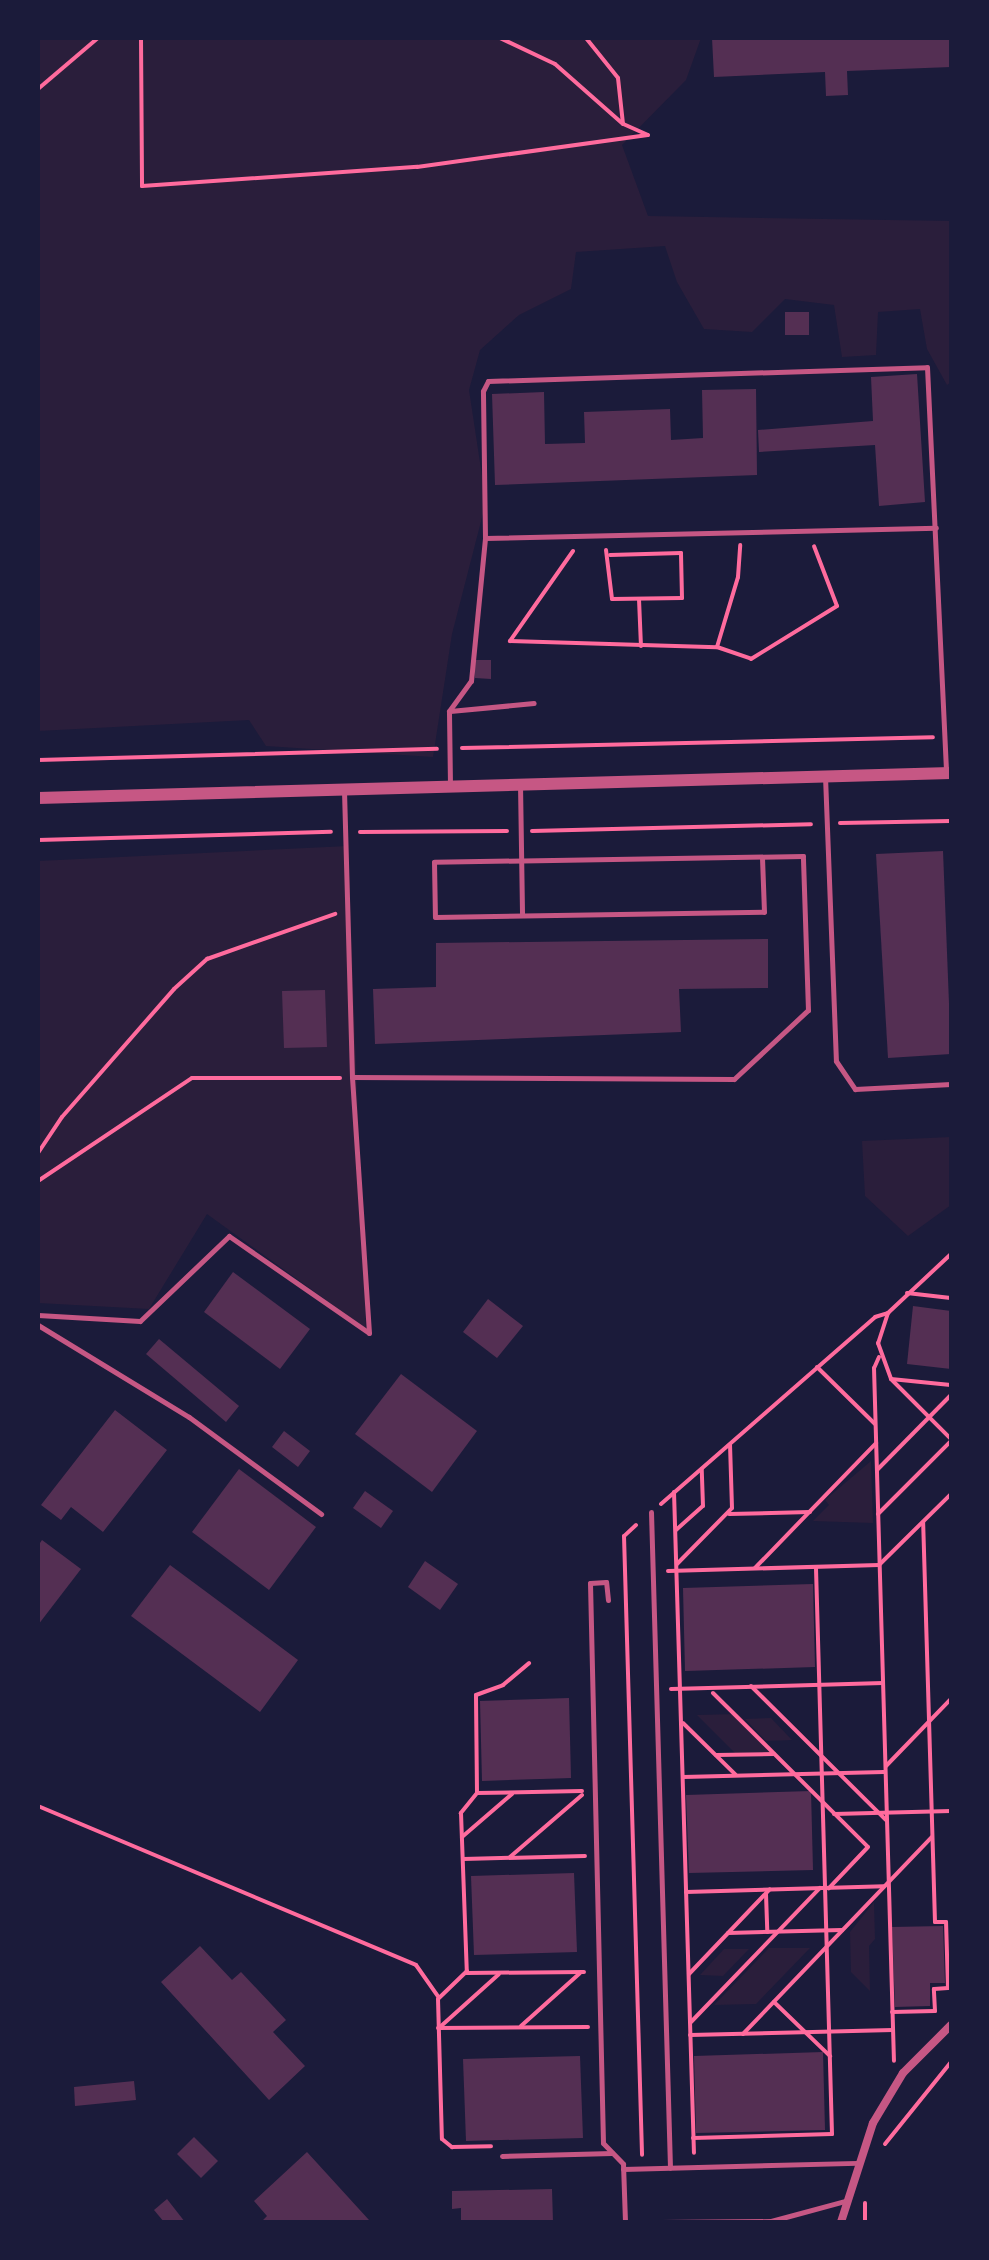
<!DOCTYPE html>
<style>
body{margin:0}
#map{position:relative;width:989px;height:2260px;overflow:hidden;background:#1b1b3a;font-family:Raleway,sans-serif}
div>[style]{position:absolute}
[style*='--x']{left:calc(var(--x)*1px);top:calc(var(--y)*1px);width:calc(var(--w)*1px);rotate:calc(var(--a)*1deg)}
.green>*{inset:0;background:#2a1e3b}
.building>*{inset:0;background:#542f53}
.path>*{height:4px;margin:-2px;padding:0 2px;transform-origin:2px;border-radius:2px;background:#ff6b9d}
.service>*{height:5px;margin:-2.5px;padding:0 2.5px;transform-origin:2.5px;border-radius:2.5px;background:#c65784}
.minor>*{height:8px;margin:-4px;padding:0 4px;transform-origin:4px;border-radius:4px;background:#c65784}
.tertiary>*{height:12px;margin:-6px;padding:0 6px;transform-origin:6px;border-radius:6px;background:#c65784}
span{translate:-50% -50%;white-space:nowrap;text-align:center;line-height:1.15;-webkit-text-stroke:7px #1b1b3a;paint-order:stroke}
.frame{position:absolute;inset:0;border:40px solid #1b1b3a;pointer-events:none}
</style>
<div id="map">
<div class="green">
<div style="clip-path:polygon(38px 38px,701px 38px,686px 80px,622px 145px,648px 216px,951px 221px,951px 382px,947px 385px,927px 349px,920px 309px,878px 312px,876px 355px,842px 357px,834px 305px,785px 299px,752px 332px,704px 329px,677px 282px,665px 246px,576px 252px,571px 289px,519px 315px,480px 350px,469px 390px,486px 502px,452px 634px,433px 757px,266px 746px,249px 720px,38px 731px)"></div>
<div style="clip-path:polygon(348px 846px,366px 1329px,207px 1214px,149px 1309px,38px 1303px,38px 861px)"></div>
<div style="clip-path:polygon(951px 1137px,951px 1205px,908px 1236px,865px 1196px,862px 1141px)"></div>
<div style="clip-path:polygon(871px 1461px,873px 1523px,813px 1521px,829px 1505px,825px 1500px)"></div>
<div style="clip-path:polygon(738px 1714px,776px 1752px,735px 1753px,697px 1715px)"></div>
<div style="clip-path:polygon(771px 1718px,792px 1740px,766px 1741px,745px 1719px)"></div>
<div style="clip-path:polygon(874px 1902px,875px 1939px,869px 1946px,870px 1991px,851px 1972px,850px 1932px)"></div>
<div style="clip-path:polygon(769px 1948px,810px 1948px,756px 2004px,714px 2005px)"></div>
<div style="clip-path:polygon(724px 1949px,749px 1949px,723px 1976px,700px 1975px)"></div>
</div>
<div class="building">
<div style="clip-path:polygon(712px 38px,951px 38px,951px 67px,847px 71px,848px 95px,826px 96px,825px 72px,714px 77px)"></div>
<div style="clip-path:polygon(785px 312px,809px 312px,809px 335px,785px 335px)"></div>
<div style="clip-path:polygon(917px 374px,925px 502px,879px 506px,875px 445px,759px 452px,758px 430px,873px 421px,871px 377px)"></div>
<div style="clip-path:polygon(756px 389px,757px 475px,495px 485px,492px 394px,544px 392px,545px 444px,585px 443px,584px 412px,670px 409px,671px 440px,703px 438px,702px 390px)"></div>
<div style="clip-path:polygon(475px 660px,491px 660px,491px 679px,475px 678px)"></div>
<div style="clip-path:polygon(943px 851px,951px 1054px,888px 1058px,876px 854px)"></div>
<div style="clip-path:polygon(768px 939px,768px 988px,679px 989px,681px 1032px,375px 1044px,373px 989px,436px 987px,436px 943px)"></div>
<div style="clip-path:polygon(325px 990px,327px 1047px,284px 1048px,282px 991px)"></div>
<div style="clip-path:polygon(233px 1272px,310px 1329px,280px 1369px,204px 1312px)"></div>
<div style="clip-path:polygon(488px 1299px,523px 1326px,497px 1358px,463px 1332px)"></div>
<div style="clip-path:polygon(913px 1306px,951px 1311px,951px 1369px,907px 1364px)"></div>
<div style="clip-path:polygon(159px 1339px,239px 1406px,226px 1422px,146px 1354px)"></div>
<div style="clip-path:polygon(401px 1374px,477px 1431px,432px 1492px,355px 1434px)"></div>
<div style="clip-path:polygon(115px 1410px,167px 1450px,103px 1532px,71px 1507px,61px 1520px,41px 1505px)"></div>
<div style="clip-path:polygon(284px 1431px,310px 1451px,298px 1467px,272px 1447px)"></div>
<div style="clip-path:polygon(239px 1469px,316px 1527px,269px 1590px,192px 1532px)"></div>
<div style="clip-path:polygon(365px 1491px,393px 1511px,381px 1528px,353px 1508px)"></div>
<div style="clip-path:polygon(42px 1540px,81px 1569px,38px 1625px,38px 1546px)"></div>
<div style="clip-path:polygon(425px 1561px,458px 1584px,440px 1610px,408px 1587px)"></div>
<div style="clip-path:polygon(170px 1565px,298px 1660px,260px 1712px,131px 1616px)"></div>
<div style="clip-path:polygon(813px 1584px,815px 1667px,685px 1671px,683px 1588px)"></div>
<div style="clip-path:polygon(569px 1698px,571px 1778px,482px 1781px,480px 1701px)"></div>
<div style="clip-path:polygon(811px 1791px,813px 1870px,689px 1873px,686px 1795px)"></div>
<div style="clip-path:polygon(574px 1873px,577px 1952px,474px 1955px,471px 1876px)"></div>
<div style="clip-path:polygon(943px 1926px,945px 1983px,930px 1983px,930px 2006px,895px 2007px,892px 1927px)"></div>
<div style="clip-path:polygon(200px 1946px,232px 1980px,241px 1972px,286px 2020px,273px 2032px,305px 2066px,269px 2100px,161px 1982px)"></div>
<div style="clip-path:polygon(823px 2052px,825px 2130px,696px 2133px,694px 2056px)"></div>
<div style="clip-path:polygon(580px 2056px,583px 2138px,466px 2141px,463px 2059px)"></div>
<div style="clip-path:polygon(134px 2081px,136px 2100px,75px 2106px,74px 2087px)"></div>
<div style="clip-path:polygon(194px 2137px,218px 2161px,201px 2178px,177px 2154px)"></div>
<div style="clip-path:polygon(307px 2152px,369px 2220px,366px 2222px,261px 2222px,267px 2216px,254px 2201px)"></div>
<div style="clip-path:polygon(552px 2189px,553px 2222px,461px 2222px,461px 2208px,452px 2209px,452px 2191px)"></div>
<div style="clip-path:polygon(167px 2199px,185px 2222px,164px 2222px,154px 2210px)"></div>
</div>
<div class="path">
<div style="--x:141;--y:38;--w:148;--a:89.6"></div>
<div style="--x:142;--y:186;--w:276;--a:-4"></div>
<div style="--x:417;--y:167;--w:233;--a:-7.9"></div>
<div style="--x:648;--y:135;--w:27;--a:-156"></div>
<div style="--x:623;--y:124;--w:91;--a:-138.6"></div>
<div style="--x:555;--y:64;--w:61;--a:-154.7"></div>
<div style="--x:586;--y:38;--w:51;--a:51.3"></div>
<div style="--x:618;--y:78;--w:46;--a:83.8"></div>
<div style="--x:38;--y:89;--w:79;--a:-40.4"></div>
<div style="--x:606;--y:550;--w:49;--a:83"></div>
<div style="--x:612;--y:599;--w:70;--a:-0.8"></div>
<div style="--x:682;--y:598;--w:45;--a:-91.3"></div>
<div style="--x:681;--y:553;--w:71;--a:178.4"></div>
<div style="--x:573;--y:551;--w:110;--a:125"></div>
<div style="--x:510;--y:641;--w:207;--a:1.7"></div>
<div style="--x:717;--y:647;--w:36;--a:19"></div>
<div style="--x:751;--y:659;--w:101;--a:-31.6"></div>
<div style="--x:837;--y:606;--w:64;--a:-111"></div>
<div style="--x:639;--y:599;--w:47;--a:87.6"></div>
<div style="--x:717;--y:647;--w:73;--a:-73.3"></div>
<div style="--x:738;--y:577;--w:32;--a:-86"></div>
<div style="--x:462;--y:748;--w:471;--a:-1.3"></div>
<div style="--x:38;--y:760;--w:399;--a:-1.6"></div>
<div style="--x:840;--y:823;--w:111;--a:-1"></div>
<div style="--x:532;--y:831;--w:279;--a:-1.4"></div>
<div style="--x:360;--y:832;--w:147;--a:-0.4"></div>
<div style="--x:38;--y:840;--w:293;--a:-1.6"></div>
<div style="--x:38;--y:1153;--w:43;--a:-56.3"></div>
<div style="--x:62;--y:1117;--w:170;--a:-48.8"></div>
<div style="--x:174;--y:989;--w:45;--a:-42.3"></div>
<div style="--x:207;--y:959;--w:136;--a:-19.4"></div>
<div style="--x:38;--y:1181;--w:185;--a:-33.8"></div>
<div style="--x:192;--y:1078;--w:148;--a:0"></div>
<div style="--x:951;--y:1254;--w:86;--a:136.9"></div>
<div style="--x:888;--y:1313;--w:32;--a:108"></div>
<div style="--x:878;--y:1343;--w:38;--a:70"></div>
<div style="--x:891;--y:1379;--w:85;--a:45"></div>
<div style="--x:907;--y:1293;--w:44;--a:6.5"></div>
<div style="--x:879;--y:1357;--w:12;--a:114"></div>
<div style="--x:874;--y:1368;--w:693;--a:88.35"></div>
<div style="--x:817;--y:1367;--w:81;--a:44.5"></div>
<div style="--x:891;--y:1379;--w:60;--a:5.7"></div>
<div style="--x:877;--y:1470;--w:105;--a:-45.4"></div>
<div style="--x:674;--y:1492;--w:661;--a:88.27"></div>
<div style="--x:661;--y:1504;--w:284;--a:-41.1"></div>
<div style="--x:875;--y:1317;--w:14;--a:-17"></div>
<div style="--x:729;--y:1514;--w:81;--a:-1.4"></div>
<div style="--x:878;--y:1514;--w:103;--a:-45"></div>
<div style="--x:636;--y:1525;--w:16;--a:137"></div>
<div style="--x:624;--y:1536;--w:619;--a:88.33"></div>
<div style="--x:676;--y:1530;--w:36;--a:-42"></div>
<div style="--x:703;--y:1506;--w:37;--a:-92"></div>
<div style="--x:677;--y:1564;--w:78;--a:-45.5"></div>
<div style="--x:732;--y:1508;--w:63;--a:-91.8"></div>
<div style="--x:755;--y:1568;--w:174;--a:-45.9"></div>
<div style="--x:668;--y:1571;--w:211;--a:-1.6"></div>
<div style="--x:879;--y:1565;--w:101;--a:-44.6"></div>
<div style="--x:751;--y:1686;--w:190;--a:44.8"></div>
<div style="--x:671;--y:1689;--w:212;--a:-1.6"></div>
<div style="--x:713;--y:1693;--w:218;--a:44.8"></div>
<div style="--x:868;--y:1847;--w:57;--a:133.6"></div>
<div style="--x:683;--y:1723;--w:74;--a:44.5"></div>
<div style="--x:716;--y:1755;--w:58;--a:-1"></div>
<div style="--x:886;--y:1766;--w:93;--a:-45.9"></div>
<div style="--x:683;--y:1777;--w:201;--a:-1.4"></div>
<div style="--x:582;--y:1791;--w:105;--a:178.9"></div>
<div style="--x:477;--y:1793;--w:26;--a:129"></div>
<div style="--x:461;--y:1813;--w:160;--a:87.9"></div>
<div style="--x:467;--y:1973;--w:117;--a:-0.5"></div>
<div style="--x:477;--y:1793;--w:98;--a:-90.6"></div>
<div style="--x:476;--y:1695;--w:29;--a:-20"></div>
<div style="--x:503;--y:1685;--w:34;--a:-40"></div>
<div style="--x:38;--y:1806;--w:410;--a:22.8"></div>
<div style="--x:416;--y:1965;--w:39;--a:55"></div>
<div style="--x:834;--y:1814;--w:117;--a:-1.5"></div>
<div style="--x:462;--y:1837;--w:66;--a:-40.7"></div>
<div style="--x:510;--y:1857;--w:95;--a:-40.7"></div>
<div style="--x:463;--y:1859;--w:122;--a:-1.4"></div>
<div style="--x:686;--y:1892;--w:198;--a:-1.7"></div>
<div style="--x:766;--y:1894;--w:38;--a:88"></div>
<div style="--x:728;--y:1933;--w:114;--a:-1.5"></div>
<div style="--x:467;--y:1971;--w:40;--a:136"></div>
<div style="--x:438;--y:1999;--w:140;--a:88.4"></div>
<div style="--x:442;--y:2139;--w:13;--a:39"></div>
<div style="--x:452;--y:2147;--w:39;--a:-1"></div>
<div style="--x:689;--y:1974;--w:117;--a:-46.4"></div>
<div style="--x:774;--y:2002;--w:78;--a:44"></div>
<div style="--x:892;--y:2012;--w:43;--a:-1.3"></div>
<div style="--x:935;--y:2011;--w:22;--a:-93"></div>
<div style="--x:934;--y:1989;--w:14;--a:-4"></div>
<div style="--x:948;--y:1988;--w:66;--a:-91.7"></div>
<div style="--x:946;--y:1922;--w:11;--a:180"></div>
<div style="--x:935;--y:1922;--w:400;--a:-91.7"></div>
<div style="--x:691;--y:2022;--w:186;--a:-46.1"></div>
<div style="--x:521;--y:2026;--w:79;--a:-41.9"></div>
<div style="--x:440;--y:2027;--w:79;--a:-41.9"></div>
<div style="--x:438;--y:2028;--w:150;--a:-0.4"></div>
<div style="--x:743;--y:2034;--w:273;--a:-46.2"></div>
<div style="--x:690;--y:2035;--w:203;--a:-1.4"></div>
<div style="--x:693;--y:2138;--w:139;--a:-1.6"></div>
<div style="--x:832;--y:2134;--w:567;--a:-91.62"></div>
<div style="--x:885;--y:2144;--w:105;--a:-51.2"></div>
<div style="--x:865;--y:2203;--w:19;--a:90"></div>
</div>
<div class="service">
<div style="--x:485;--y:538;--w:451;--a:-1.3"></div>
<div style="--x:450;--y:711;--w:84;--a:-5.4"></div>
<div style="--x:825;--y:776;--w:285;--a:87.8"></div>
<div style="--x:836;--y:1061;--w:34;--a:56"></div>
<div style="--x:855;--y:1089;--w:96;--a:-3"></div>
<div style="--x:520;--y:784;--w:131;--a:89.1"></div>
<div style="--x:450;--y:785;--w:74;--a:-90.8"></div>
<div style="--x:449;--y:711;--w:37;--a:-54"></div>
<div style="--x:471;--y:681;--w:144;--a:-84.4"></div>
<div style="--x:485;--y:538;--w:147;--a:-90.8"></div>
<div style="--x:483;--y:391;--w:11;--a:-63"></div>
<div style="--x:488;--y:381;--w:439;--a:-1.8"></div>
<div style="--x:927;--y:367;--w:405;--a:87.3"></div>
<div style="--x:352;--y:1077;--w:382;--a:0.3"></div>
<div style="--x:734;--y:1079;--w:101;--a:-43"></div>
<div style="--x:808;--y:1010;--w:154;--a:-91.9"></div>
<div style="--x:803;--y:856;--w:369;--a:179.1"></div>
<div style="--x:434;--y:862;--w:55;--a:89"></div>
<div style="--x:435;--y:917;--w:329;--a:-0.9"></div>
<div style="--x:764;--y:912;--w:54;--a:-92.1"></div>
<div style="--x:38;--y:1315;--w:102;--a:3.4"></div>
<div style="--x:140;--y:1321;--w:123;--a:-43.7"></div>
<div style="--x:229;--y:1236;--w:170;--a:34.7"></div>
<div style="--x:369;--y:1333;--w:257;--a:-93.8"></div>
<div style="--x:352;--y:1077;--w:286;--a:-91.6"></div>
<div style="--x:38;--y:1325;--w:177;--a:31.4"></div>
<div style="--x:189;--y:1417;--w:164;--a:36.3"></div>
<div style="--x:651;--y:1512;--w:656;--a:88.34"></div>
<div style="--x:608;--y:1600;--w:18;--a:-96"></div>
<div style="--x:606;--y:1582;--w:16;--a:176"></div>
<div style="--x:590;--y:1583;--w:560;--a:88.67"></div>
<div style="--x:603;--y:2143;--w:29;--a:46"></div>
<div style="--x:623;--y:2164;--w:58;--a:88"></div>
<div style="--x:502;--y:2156;--w:110;--a:-1.6"></div>
<div style="--x:623;--y:2169;--w:234;--a:-1.5"></div>
<div style="--x:662;--y:2222;--w:109;--a:-0.5"></div>
<div style="--x:771;--y:2221;--w:77;--a:-15.1"></div>
</div>
<div class="minor">
<div style="--x:841;--y:2222;--w:104;--a:-72.1"></div>
<div style="--x:873;--y:2123;--w:58;--a:-59"></div>
<div style="--x:903;--y:2073;--w:68;--a:-45"></div>
</div>
<div class="tertiary">
<div style="--x:38;--y:798;--w:913;--a:-1.57"></div>
</div>
<div class="frame"></div>
</div>
